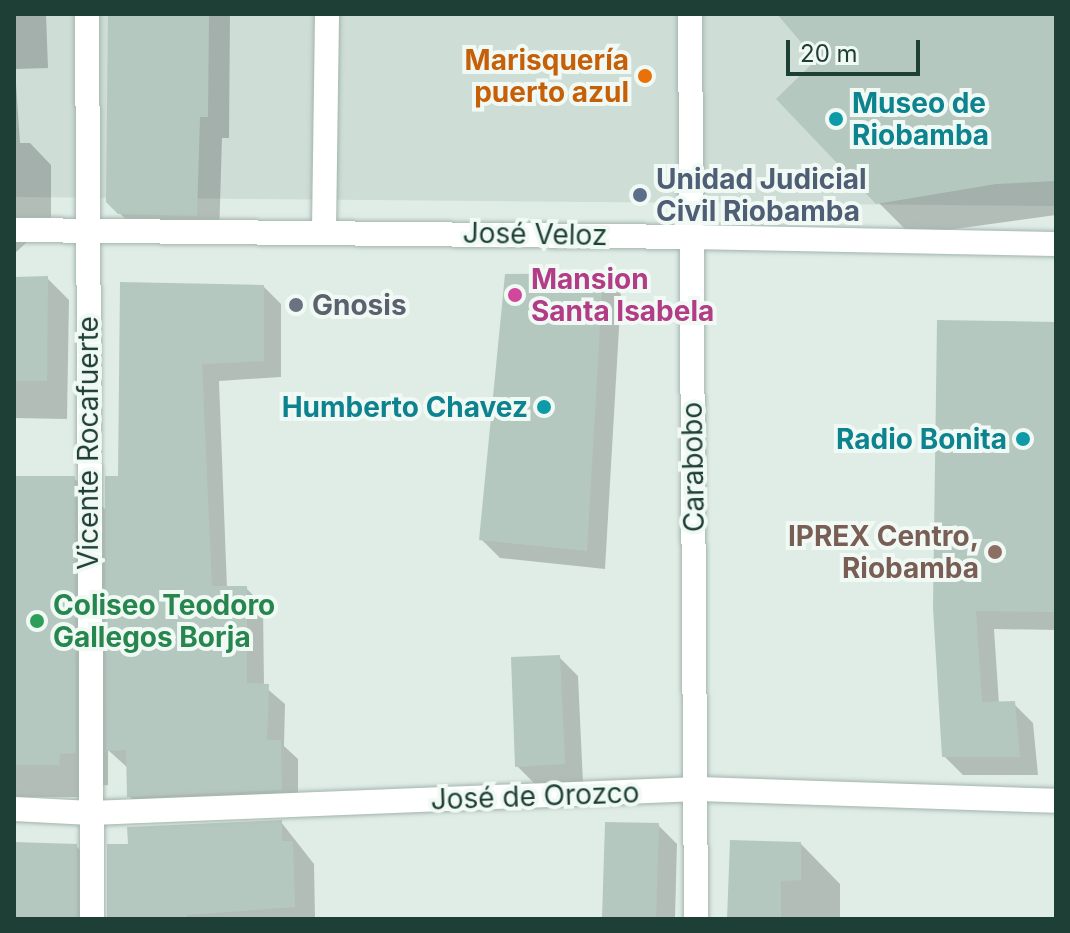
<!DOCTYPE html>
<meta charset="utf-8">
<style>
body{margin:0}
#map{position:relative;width:1070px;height:933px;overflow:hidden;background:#e0ede7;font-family:Inter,sans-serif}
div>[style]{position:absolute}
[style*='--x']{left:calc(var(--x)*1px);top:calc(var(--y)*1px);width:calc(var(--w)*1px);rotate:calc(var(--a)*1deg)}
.built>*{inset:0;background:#ceddd6}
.shadow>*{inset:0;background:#0003}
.building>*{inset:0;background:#b5c8c0}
.roads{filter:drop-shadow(0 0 2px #a2b5ae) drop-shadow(0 0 2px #a2b5ae)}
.street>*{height:24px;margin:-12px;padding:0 12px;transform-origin:12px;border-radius:12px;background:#fff}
.secondary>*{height:24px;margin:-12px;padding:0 12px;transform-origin:12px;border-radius:12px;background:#fff}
.dots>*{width:22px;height:22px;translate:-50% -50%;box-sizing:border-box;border:4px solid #f1f9f5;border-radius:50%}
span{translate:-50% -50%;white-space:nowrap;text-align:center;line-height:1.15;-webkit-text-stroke:8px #f1f9f5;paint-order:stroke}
.food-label{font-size:28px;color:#c56008;font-weight:700}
.right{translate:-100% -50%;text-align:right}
.culture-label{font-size:28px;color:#0d838f;font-weight:700}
.left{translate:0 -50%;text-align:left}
.service-label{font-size:28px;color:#4e5e75;font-weight:700}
.street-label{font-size:28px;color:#1e3f36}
.hotel-label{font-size:28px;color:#b23c85;font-weight:700}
.worship-label{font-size:28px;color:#5b616d;font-weight:700}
.education-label{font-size:28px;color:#785e54;font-weight:700}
.leisure-label{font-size:28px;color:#27864d;font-weight:700}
.frame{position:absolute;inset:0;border:16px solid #1e3f36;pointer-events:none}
.scale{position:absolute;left:786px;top:40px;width:134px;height:36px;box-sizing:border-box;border:4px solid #1e3f36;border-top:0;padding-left:10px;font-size:24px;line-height:28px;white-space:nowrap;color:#1e3f36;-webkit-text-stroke:6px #f1f9f5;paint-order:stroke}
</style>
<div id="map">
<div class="built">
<div style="clip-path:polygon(14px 14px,1056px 14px,1056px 206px,14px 197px)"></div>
</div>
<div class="shadow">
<div style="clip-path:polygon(14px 14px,46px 14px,48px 68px,15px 69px,20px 143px,30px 143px,51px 165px,51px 220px,14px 254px)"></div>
<div style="clip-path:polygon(111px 14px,230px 14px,229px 138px,222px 138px,219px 238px,142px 235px,108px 202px)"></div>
<div style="clip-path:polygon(780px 14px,1056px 14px,1056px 215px,911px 235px,878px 202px,819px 60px)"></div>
<div style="clip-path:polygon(602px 275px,621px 294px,605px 569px,500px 558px,481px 539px)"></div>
<div style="clip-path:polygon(47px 278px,69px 300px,67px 419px,14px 418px,14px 279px)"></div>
<div style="clip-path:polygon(122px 284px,264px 287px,281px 304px,281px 377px,219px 381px,227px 588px,246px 588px,263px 605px,264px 686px,285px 704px,284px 746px,298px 759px,298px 807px,146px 813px,129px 796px,128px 768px,108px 750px,108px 785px,91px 786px,91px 797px,14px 797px,14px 478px,74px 478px,107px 511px,120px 478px)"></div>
<div style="clip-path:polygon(939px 322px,1056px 324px,1056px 630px,994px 629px,999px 704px,1014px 704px,1033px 723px,1038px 775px,963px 775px,944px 756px)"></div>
<div style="clip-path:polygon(559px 657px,578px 676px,583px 783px,536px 785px,517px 766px)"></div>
<div style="clip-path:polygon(281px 822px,314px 864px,315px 919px,109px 919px,130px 846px)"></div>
<div style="clip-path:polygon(658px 825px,677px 844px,675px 919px,604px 919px)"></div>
<div style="clip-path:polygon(801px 844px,840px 884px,840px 919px,729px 919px)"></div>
<div style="clip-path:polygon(14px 845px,76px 846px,97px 867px,97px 919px,14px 919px)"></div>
</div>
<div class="building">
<div style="clip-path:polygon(108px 14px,209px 14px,208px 117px,200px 117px,197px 216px,118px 214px,106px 202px)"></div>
<div style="clip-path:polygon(777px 14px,1056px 14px,1056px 181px,996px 184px,876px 204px,776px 99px,816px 60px)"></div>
<div style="clip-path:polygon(603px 273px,587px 551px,479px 540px,505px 274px)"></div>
<div style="clip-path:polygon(48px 276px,47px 381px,14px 381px,14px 277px)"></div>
<div style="clip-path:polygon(120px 282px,264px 285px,264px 361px,202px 364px,212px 586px,247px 586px,247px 683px,269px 684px,267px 740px,281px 740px,282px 790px,127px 797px,126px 750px,106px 751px,105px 476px,118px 476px)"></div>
<div style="clip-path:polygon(937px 320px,1056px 322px,1056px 612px,976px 611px,982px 702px,1015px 701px,1020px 757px,942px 757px,933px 608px)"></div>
<div style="clip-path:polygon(14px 476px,75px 476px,76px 753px,60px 754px,59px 765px,14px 765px)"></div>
<div style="clip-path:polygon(560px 655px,565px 764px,515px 767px,511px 657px)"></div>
<div style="clip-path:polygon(282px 820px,282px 841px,293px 841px,295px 907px,187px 915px,187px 919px,107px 919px,107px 844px,128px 844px,127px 827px)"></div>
<div style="clip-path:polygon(605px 822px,659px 823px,656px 919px,602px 919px)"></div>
<div style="clip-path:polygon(730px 840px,801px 842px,801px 880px,781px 881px,781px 919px,727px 919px)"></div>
<div style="clip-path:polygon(14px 842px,77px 844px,77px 919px,14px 919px)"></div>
</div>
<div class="roads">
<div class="street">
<div style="--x:14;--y:230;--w:675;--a:0.59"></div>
<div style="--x:324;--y:230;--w:216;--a:-89.2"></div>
<div style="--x:14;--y:809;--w:77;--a:3"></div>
<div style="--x:91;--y:813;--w:608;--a:-2.26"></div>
<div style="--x:699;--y:789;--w:357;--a:1.9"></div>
</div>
<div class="secondary">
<div style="--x:87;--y:14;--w:905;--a:89.68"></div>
<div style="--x:690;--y:14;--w:905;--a:89.62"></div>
<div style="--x:689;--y:237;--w:367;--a:1.1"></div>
</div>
</div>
<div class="dots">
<div style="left:645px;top:76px;background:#e8710a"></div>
<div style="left:836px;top:119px;background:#0f9aa8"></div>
<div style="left:640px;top:195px;background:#5c6f8a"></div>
<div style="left:515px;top:295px;background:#d1479c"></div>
<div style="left:296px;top:305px;background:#6b7280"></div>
<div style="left:544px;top:407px;background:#0f9aa8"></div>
<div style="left:1023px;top:439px;background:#0f9aa8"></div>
<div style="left:995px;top:552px;background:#8d6e63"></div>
<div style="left:37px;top:621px;background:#2e9e5b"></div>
</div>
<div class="food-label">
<span class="right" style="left:629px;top:76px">Marisquería<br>puerto azul</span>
</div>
<div class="culture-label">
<span class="left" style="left:852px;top:119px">Museo de<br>Riobamba</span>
<span class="right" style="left:528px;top:407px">Humberto Chavez</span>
<span class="right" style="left:1007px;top:439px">Radio Bonita</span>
</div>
<div class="service-label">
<span class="left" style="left:656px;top:195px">Unidad Judicial<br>Civil Riobamba</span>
</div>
<div class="street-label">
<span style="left:535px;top:234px;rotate:1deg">José Veloz</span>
<span style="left:88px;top:443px;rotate:-90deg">Vicente Rocafuerte</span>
<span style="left:693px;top:467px;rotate:-91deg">Carabobo</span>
<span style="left:535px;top:796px;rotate:-2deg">José de Orozco</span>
</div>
<div class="hotel-label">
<span class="left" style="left:531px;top:295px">Mansion<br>Santa Isabela</span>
</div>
<div class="worship-label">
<span class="left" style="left:312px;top:305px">Gnosis</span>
</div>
<div class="education-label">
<span class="right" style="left:979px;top:552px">IPREX Centro,<br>Riobamba</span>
</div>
<div class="leisure-label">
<span class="left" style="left:53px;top:621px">Coliseo Teodoro<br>Gallegos Borja</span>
</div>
<div class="frame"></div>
<div class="scale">20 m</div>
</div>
